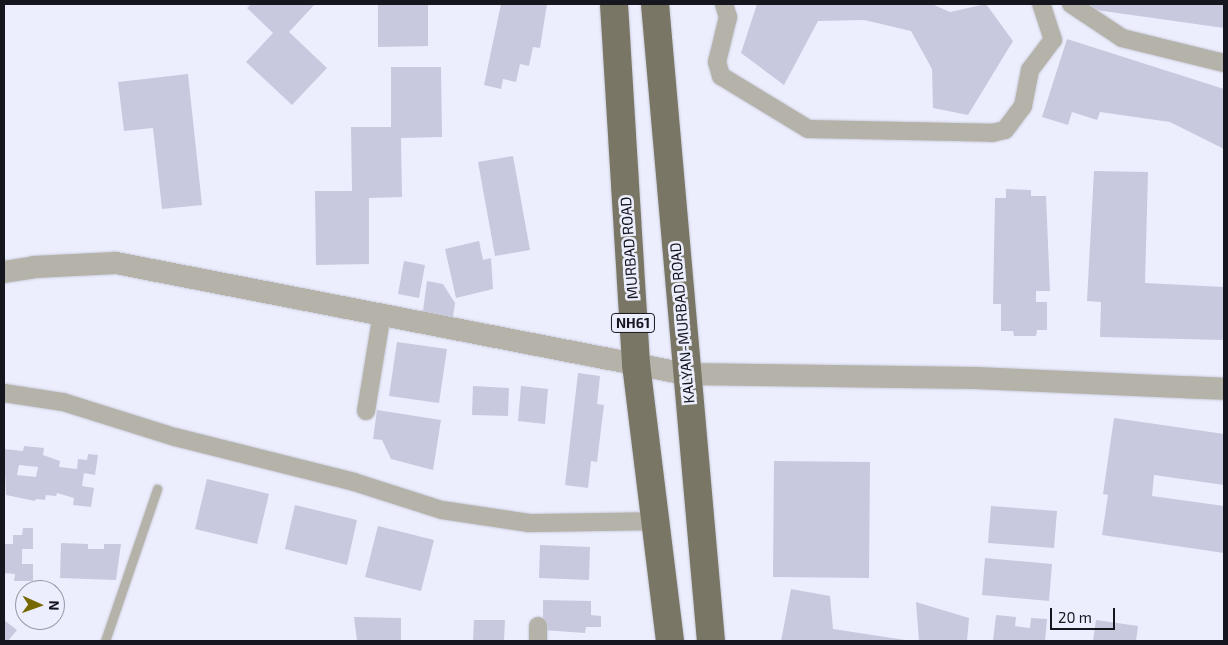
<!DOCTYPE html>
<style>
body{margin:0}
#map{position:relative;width:1228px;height:645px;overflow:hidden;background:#eceefe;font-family:"Exo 2",sans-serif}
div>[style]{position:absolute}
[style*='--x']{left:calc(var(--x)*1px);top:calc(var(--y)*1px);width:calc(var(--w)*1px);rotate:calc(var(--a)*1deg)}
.building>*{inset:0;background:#c8c9de}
.roads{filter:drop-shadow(0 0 1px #caccda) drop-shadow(0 0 1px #caccda)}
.service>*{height:9px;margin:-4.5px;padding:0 4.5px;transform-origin:4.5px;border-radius:4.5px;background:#b4b2a9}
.minor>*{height:18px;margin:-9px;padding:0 9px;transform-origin:9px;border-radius:9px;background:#b4b2a9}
.tertiary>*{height:22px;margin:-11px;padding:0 11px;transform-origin:11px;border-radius:11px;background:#b4b2a9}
.trunk>*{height:28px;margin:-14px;padding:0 14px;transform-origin:14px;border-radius:14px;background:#797665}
span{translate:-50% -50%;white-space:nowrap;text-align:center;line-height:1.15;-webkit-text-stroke:5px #eceefe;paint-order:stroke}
.shield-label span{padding:1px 4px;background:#eceefe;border:1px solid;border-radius:4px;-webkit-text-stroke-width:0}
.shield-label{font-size:14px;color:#16171e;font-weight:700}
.street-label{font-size:15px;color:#16171e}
.frame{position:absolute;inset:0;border:5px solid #16171e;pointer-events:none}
.north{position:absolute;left:15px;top:580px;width:50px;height:50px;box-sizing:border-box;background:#eceefe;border:1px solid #9698a4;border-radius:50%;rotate:92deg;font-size:14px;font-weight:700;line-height:20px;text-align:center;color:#16171e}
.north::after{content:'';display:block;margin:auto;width:18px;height:22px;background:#766900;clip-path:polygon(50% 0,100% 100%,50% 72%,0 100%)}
.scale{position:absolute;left:1050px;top:608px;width:65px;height:22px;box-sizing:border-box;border:2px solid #16171e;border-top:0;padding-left:6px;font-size:15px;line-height:18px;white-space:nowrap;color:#16171e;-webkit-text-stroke:4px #eceefe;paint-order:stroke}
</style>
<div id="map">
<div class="building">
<div style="clip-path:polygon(251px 4px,315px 4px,289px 32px,327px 68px,292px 105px,246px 62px,273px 33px,247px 8px)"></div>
<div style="clip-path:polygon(378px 4px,428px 4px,428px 46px,378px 47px)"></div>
<div style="clip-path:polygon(501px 4px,547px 4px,540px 48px,533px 47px,529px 66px,520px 64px,516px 82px,503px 79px,501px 89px,484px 85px)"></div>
<div style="clip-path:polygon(757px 4px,932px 4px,950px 12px,986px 4px,1013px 41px,968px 115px,933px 108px,932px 69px,911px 31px,864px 20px,818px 21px,784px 85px,741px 53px)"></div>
<div style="clip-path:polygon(1090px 4px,1224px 4px,1224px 28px,1089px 9px)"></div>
<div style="clip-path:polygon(1067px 39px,1224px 89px,1224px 149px,1170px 122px,1100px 112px,1097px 120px,1072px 112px,1068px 125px,1042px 117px)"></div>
<div style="clip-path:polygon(391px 67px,441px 67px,442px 137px,401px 138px,402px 197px,369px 198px,369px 264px,316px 265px,315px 191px,352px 191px,351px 127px,391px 127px)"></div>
<div style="clip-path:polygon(188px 74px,202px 205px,162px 209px,153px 128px,124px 131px,118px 82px)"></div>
<div style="clip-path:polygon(513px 156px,530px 250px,495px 256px,478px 162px)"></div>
<div style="clip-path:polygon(1094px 171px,1148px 172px,1145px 283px,1224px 287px,1224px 340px,1100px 337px,1101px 302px,1087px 301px)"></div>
<div style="clip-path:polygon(1006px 189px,1031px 190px,1031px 196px,1046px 196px,1050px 291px,1036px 291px,1036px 302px,1047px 302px,1047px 330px,1037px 330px,1036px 336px,1014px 336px,1013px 331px,1001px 331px,1001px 304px,993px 304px,995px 198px,1006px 198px)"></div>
<div style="clip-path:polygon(479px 241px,483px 260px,491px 258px,493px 289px,456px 298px,445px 249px)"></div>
<div style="clip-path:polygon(404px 261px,425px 265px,419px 298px,398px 294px)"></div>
<div style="clip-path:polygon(427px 281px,443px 284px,455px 303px,452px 323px,422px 318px)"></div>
<div style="clip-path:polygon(397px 342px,447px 349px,439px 403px,389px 396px)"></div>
<div style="clip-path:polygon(578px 373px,600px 376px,597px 404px,604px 405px,597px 462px,591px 461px,588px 488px,565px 485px)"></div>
<div style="clip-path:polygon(473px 386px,509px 388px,508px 416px,472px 415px)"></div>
<div style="clip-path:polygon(521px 386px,548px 389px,545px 424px,518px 421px)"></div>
<div style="clip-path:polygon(377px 410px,441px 420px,433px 470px,391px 459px,382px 440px,373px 439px)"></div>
<div style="clip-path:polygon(1114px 418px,1224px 434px,1224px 485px,1154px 475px,1152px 496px,1224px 506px,1224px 553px,1102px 535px,1108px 495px,1103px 494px)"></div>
<div style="clip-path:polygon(evenodd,24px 446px,44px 448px,43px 455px,60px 461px,59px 467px,77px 469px,78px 459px,87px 460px,88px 454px,98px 455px,95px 475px,84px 473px,82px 486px,94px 488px,91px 507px,73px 505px,74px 498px,57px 493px,56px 496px,46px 495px,45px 500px,36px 499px,35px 501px,6px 495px,4px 449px,23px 451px,24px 446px,19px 465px,38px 467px,36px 477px,17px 475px,19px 465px)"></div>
<div style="clip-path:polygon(774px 461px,870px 462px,869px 578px,773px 577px)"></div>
<div style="clip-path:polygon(207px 479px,269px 494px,257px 544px,195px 529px)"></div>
<div style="clip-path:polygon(295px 505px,357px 520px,347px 565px,285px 549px)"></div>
<div style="clip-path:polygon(991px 506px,1057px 511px,1054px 548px,988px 543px)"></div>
<div style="clip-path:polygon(378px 526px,434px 540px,421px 591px,365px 577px)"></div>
<div style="clip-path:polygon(23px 528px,33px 528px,33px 549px,22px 549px,22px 564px,33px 564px,33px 581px,14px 581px,15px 574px,4px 573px,4px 544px,13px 544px,13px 535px,22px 535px)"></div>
<div style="clip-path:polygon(61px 543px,88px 544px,88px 549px,104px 549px,104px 544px,121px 544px,116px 580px,60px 578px)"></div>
<div style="clip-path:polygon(540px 545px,590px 547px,589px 580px,539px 578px)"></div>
<div style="clip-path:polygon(985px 558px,1052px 564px,1049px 601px,982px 595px)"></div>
<div style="clip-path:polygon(791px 589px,830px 596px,833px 629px,912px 641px,781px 641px)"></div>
<div style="clip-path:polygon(543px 600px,591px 601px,591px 615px,601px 616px,601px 627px,586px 627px,585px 633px,543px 630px)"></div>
<div style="clip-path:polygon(916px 602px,969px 618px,967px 641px,919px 641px)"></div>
<div style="clip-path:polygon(996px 615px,1016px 617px,1015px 626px,1030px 628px,1031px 618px,1047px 619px,1045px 641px,993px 641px)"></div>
<div style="clip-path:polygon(354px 617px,401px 618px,401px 641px,357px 641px)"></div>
<div style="clip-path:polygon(4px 620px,17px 630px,8px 641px,4px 641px)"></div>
<div style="clip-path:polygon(474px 620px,505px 620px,504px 641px,473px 641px)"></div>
<div style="clip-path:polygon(1096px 620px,1138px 626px,1136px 641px,1093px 641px)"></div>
</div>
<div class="roads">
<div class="service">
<div style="--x:105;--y:641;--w:161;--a:-71.1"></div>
</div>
<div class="minor">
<div style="--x:724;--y:4;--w:14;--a:73"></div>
<div style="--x:728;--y:17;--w:46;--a:103.7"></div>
<div style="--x:717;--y:62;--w:15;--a:74"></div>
<div style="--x:721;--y:76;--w:102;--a:31.3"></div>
<div style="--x:808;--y:129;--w:184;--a:1.2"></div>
<div style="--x:992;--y:133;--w:13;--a:-13"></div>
<div style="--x:1005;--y:130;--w:30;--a:-53"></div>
<div style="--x:1023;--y:106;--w:37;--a:-79"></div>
<div style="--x:1030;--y:70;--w:38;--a:-53"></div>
<div style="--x:1053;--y:40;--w:38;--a:-108"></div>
<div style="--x:1071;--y:4;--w:61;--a:33.7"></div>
<div style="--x:1122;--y:38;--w:105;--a:13.8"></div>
<div style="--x:4;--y:393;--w:60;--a:8.7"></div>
<div style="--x:63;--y:402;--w:117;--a:17.4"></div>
<div style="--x:175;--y:437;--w:185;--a:14.1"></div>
<div style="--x:354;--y:482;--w:92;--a:17.7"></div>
<div style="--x:442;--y:510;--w:88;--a:8.5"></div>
<div style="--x:529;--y:523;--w:126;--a:-0.9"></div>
<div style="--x:366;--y:411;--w:99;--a:-80.7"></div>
<div style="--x:538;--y:626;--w:15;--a:90"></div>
</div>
<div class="tertiary">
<div style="--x:4;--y:272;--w:30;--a:-9"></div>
<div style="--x:34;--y:267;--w:82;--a:-2.8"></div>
<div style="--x:116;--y:263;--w:581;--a:11.02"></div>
<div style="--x:686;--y:374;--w:289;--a:0.8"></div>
<div style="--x:975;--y:378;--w:249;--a:2.5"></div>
</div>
<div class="trunk">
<div style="--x:614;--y:4;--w:361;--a:86.5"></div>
<div style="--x:636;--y:364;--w:279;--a:83"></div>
<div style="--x:655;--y:4;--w:639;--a:84.98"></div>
</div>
</div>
<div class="shield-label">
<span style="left:633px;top:323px">NH61</span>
</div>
<div class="street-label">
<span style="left:629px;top:248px;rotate:-94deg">MURBAD ROAD</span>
<span style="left:682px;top:323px;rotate:-95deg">KALYAN-MURBAD ROAD</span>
</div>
<div class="frame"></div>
<div class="north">N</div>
<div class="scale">20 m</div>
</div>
